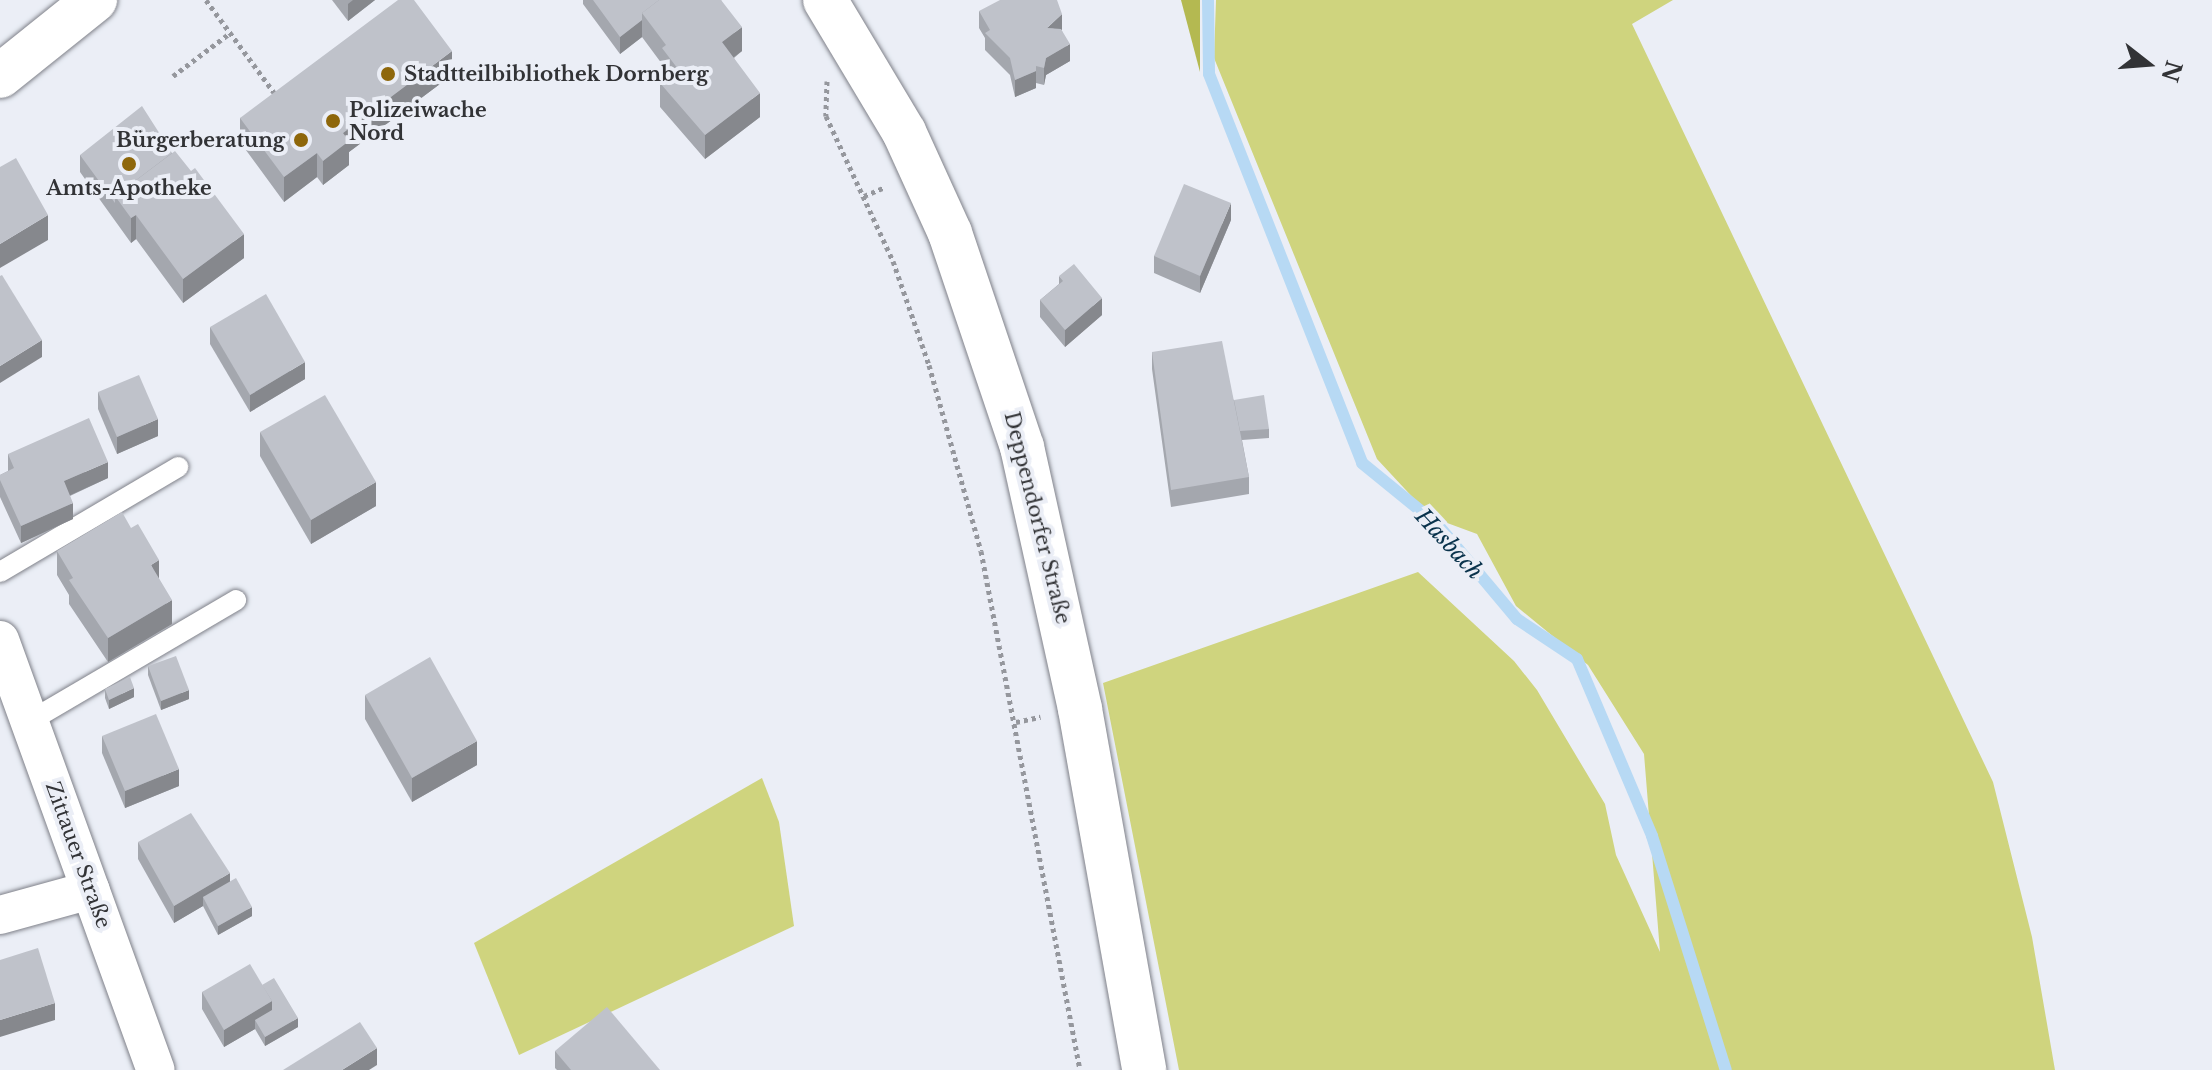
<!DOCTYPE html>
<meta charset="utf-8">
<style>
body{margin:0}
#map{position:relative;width:2212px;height:1070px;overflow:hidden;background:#ebeef6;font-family:"Libre Baskerville",serif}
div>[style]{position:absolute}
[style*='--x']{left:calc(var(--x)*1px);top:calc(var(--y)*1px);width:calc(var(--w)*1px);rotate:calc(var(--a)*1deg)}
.green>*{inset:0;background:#cfd47e}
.forest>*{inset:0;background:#b4b951}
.stream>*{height:12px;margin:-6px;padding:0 6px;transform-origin:6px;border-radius:6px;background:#b7d9f4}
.path>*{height:5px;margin-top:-2.5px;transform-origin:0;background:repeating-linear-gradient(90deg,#95979d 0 4px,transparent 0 8px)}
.roads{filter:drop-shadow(0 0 2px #7f8189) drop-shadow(0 0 2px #7f8189)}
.service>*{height:20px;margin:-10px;padding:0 10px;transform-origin:10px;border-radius:10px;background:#fff}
.minor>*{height:38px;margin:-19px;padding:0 19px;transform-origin:19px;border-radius:19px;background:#fff}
.tertiary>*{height:44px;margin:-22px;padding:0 22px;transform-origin:22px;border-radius:22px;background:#fff}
.secondary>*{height:44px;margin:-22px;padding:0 22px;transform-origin:22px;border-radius:22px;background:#fff}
.wall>*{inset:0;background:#a4a7ae}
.shaded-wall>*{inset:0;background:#86888d}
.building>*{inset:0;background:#bfc2ca}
.dots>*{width:22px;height:22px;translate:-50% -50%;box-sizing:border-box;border:4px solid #ebeef6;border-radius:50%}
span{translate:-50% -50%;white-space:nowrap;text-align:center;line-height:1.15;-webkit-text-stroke:8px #ebeef6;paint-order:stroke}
.poi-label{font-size:20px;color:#323336;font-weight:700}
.left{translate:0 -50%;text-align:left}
.right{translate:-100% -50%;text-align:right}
.street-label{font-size:20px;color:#323336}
.water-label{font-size:22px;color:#09324b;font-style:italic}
.north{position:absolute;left:2108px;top:24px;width:80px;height:80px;-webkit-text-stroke:6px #ebeef6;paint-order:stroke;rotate:107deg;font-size:22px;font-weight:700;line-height:32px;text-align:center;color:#323336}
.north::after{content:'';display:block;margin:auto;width:28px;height:36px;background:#323336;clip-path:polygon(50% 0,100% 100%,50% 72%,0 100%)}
</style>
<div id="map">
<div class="green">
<div style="clip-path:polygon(1216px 0,1673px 0,1632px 24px,1993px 782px,2032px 937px,2055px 1070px,1179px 1070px,1103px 683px,1418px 572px,1514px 661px,1537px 690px,1605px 804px,1616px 855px,1660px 952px,1644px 754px,1588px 665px,1516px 606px,1477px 534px,1431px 517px,1377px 459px,1214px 58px)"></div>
<div style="clip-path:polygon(762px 778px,779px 822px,794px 926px,519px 1055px,474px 943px)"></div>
</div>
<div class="forest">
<div style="clip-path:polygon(1181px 0,1200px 0,1200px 72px)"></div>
</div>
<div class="stream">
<div style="--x:1208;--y:0;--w:74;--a:89.2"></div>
<div style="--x:1209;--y:74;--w:418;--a:68.5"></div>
<div style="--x:1362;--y:463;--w:98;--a:39.2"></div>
<div style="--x:1438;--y:525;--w:123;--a:50"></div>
<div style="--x:1517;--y:619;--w:72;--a:33.7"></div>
<div style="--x:1577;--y:659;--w:192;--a:67"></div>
<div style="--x:1652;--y:836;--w:245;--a:72.5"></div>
</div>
<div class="path">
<div style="--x:206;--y:0;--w:122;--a:53.7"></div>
<div style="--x:173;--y:76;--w:71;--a:-37"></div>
<div style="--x:827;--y:81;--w:35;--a:92"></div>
<div style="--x:826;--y:116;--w:160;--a:65.2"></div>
<div style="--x:893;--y:261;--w:110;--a:70.9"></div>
<div style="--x:929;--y:365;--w:193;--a:74.4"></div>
<div style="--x:981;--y:551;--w:528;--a:79.2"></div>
<div style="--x:864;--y:196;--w:23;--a:-23"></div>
<div style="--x:1016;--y:722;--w:25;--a:-12"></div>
</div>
<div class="roads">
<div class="service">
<div style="--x:0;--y:572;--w:207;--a:-30.5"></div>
<div style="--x:30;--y:721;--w:239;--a:-30.4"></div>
</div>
<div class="minor">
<div style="--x:0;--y:640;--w:457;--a:70.1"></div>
<div style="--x:0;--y:915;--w:94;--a:-15.4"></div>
</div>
<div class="tertiary">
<div style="--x:825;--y:0;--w:154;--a:59.1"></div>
<div style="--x:904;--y:132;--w:111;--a:65.5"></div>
<div style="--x:950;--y:233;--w:226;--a:71.4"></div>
<div style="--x:1022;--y:447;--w:268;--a:77.5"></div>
<div style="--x:1080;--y:709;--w:367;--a:79.9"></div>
</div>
<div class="secondary">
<div style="--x:0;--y:76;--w:122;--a:-38.7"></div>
</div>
</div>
<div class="wall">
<div style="clip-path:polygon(332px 0,375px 0,348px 21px)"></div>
<div style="clip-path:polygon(583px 0,721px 0,742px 51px,734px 58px,760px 117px,705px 159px,660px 107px,660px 83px,666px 78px,662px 72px,662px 64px,642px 37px,620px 54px,583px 4px)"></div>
<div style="clip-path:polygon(979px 11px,1062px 31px,1070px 61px,1046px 75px,1044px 85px,1036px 83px,1036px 88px,1015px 97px,1010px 75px,985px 50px,985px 38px,979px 28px)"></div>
<div style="clip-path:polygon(452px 75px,349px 152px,349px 165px,323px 185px,317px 177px,284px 202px,240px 142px,240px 118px)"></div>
<div style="clip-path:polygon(172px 153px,244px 258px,183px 303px,136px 239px,131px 243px,80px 172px,80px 155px)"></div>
<div style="clip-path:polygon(1231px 220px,1200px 293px,1154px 273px,1154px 256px)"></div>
<div style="clip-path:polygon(1059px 276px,1102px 315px,1065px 347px,1040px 317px,1040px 300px,1059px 284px)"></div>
<div style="clip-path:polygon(210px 327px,305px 379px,250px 412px,210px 344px)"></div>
<div style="clip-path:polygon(1152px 352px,1234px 400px,1269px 429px,1269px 438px,1242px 440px,1249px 477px,1249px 494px,1171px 507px,1152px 369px)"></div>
<div style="clip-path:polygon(98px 392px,158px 436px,117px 454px,98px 409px)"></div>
<div style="clip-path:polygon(260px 432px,376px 506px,311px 544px,260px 456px)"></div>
<div style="clip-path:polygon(8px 454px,108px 478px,70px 496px,73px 519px,21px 543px,0 497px,0 475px,8px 471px)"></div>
<div style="clip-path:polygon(57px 551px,159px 579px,172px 624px,108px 662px,69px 604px,69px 595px,57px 575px)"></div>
<div style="clip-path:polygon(148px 666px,189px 699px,161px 710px,148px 675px)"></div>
<div style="clip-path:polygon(105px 689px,134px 697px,109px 709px,105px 698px)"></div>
<div style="clip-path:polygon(365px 695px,477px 765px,412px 802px,365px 719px)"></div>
<div style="clip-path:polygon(102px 736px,179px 786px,125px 808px,102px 753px)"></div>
<div style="clip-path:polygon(138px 842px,230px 882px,252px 916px,218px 935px,203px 906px,174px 923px,138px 859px)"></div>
<div style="clip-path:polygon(262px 985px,298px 1027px,265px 1046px,255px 1029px,224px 1047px,202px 1009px,202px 992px)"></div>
<div style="clip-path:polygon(555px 1051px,660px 1070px,557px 1070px,555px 1068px)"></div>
</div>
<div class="shaded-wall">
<div style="clip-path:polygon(353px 0,375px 0,348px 21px,348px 4px)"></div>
<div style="clip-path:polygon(1062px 14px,1062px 30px,1047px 28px)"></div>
<div style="clip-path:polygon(642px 20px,642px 37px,620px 54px,620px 37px)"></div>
<div style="clip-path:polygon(742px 27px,742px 51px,722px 66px,722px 42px)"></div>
<div style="clip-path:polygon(1070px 44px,1070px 61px,1046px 75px,1044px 85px,1044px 68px,1046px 58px)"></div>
<div style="clip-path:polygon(452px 51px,452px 75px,349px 152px,349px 165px,323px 185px,323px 161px,343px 133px)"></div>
<div style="clip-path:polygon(1036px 71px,1036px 88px,1015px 97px,1015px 80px)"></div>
<div style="clip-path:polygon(760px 93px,760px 117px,705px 159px,705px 135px)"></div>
<div style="clip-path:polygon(317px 153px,317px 177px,284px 202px,284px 177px)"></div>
<div style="clip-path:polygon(1231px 203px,1231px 220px,1200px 293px,1200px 276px)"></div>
<div style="clip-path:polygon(48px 215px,48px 240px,0 268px,0 244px)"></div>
<div style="clip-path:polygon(136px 215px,136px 239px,131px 243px,131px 218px)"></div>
<div style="clip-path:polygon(244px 234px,244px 258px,183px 303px,183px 279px)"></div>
<div style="clip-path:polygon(1102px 298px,1102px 315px,1065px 347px,1065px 330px)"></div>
<div style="clip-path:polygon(42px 340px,42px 357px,0 383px,0 366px)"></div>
<div style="clip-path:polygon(305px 362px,305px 379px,250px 412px,250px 395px)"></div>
<div style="clip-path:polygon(158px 419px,158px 436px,117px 454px,117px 437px)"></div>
<div style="clip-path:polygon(108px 462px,108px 478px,64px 498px,64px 481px)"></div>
<div style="clip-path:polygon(376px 482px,376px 506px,311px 544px,311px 520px)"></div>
<div style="clip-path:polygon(73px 503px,73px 519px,21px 543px,21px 526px)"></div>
<div style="clip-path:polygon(159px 560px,159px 584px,151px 565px)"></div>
<div style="clip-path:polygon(172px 600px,172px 624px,108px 662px,108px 638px)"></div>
<div style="clip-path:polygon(134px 688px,134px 697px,109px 709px,109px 700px)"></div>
<div style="clip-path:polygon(189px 690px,189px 699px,161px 710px,161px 701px)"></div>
<div style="clip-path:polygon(477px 741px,477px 765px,412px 802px,412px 778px)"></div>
<div style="clip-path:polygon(179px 769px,179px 786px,125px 808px,125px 791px)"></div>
<div style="clip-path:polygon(230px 873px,230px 890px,203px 897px,203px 906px,174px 923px,174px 906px)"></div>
<div style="clip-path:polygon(252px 907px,252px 916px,218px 935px,218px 926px)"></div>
<div style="clip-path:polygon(272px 1001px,272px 1018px,255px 1020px,255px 1029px,224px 1047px,224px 1030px)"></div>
<div style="clip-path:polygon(55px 1003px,55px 1020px,0 1037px,0 1020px)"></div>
<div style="clip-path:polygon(298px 1018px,298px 1027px,265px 1046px,265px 1037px)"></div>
<div style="clip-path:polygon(377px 1048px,377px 1065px,369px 1070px,342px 1070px)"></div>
</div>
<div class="building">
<div style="clip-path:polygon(398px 0,414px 0,452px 51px,343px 133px,349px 141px,323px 161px,317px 153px,284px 177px,240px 118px)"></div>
<div style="clip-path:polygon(593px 0,659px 0,642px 13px,642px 20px,620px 37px)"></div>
<div style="clip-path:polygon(659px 0,721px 0,742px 27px,722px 42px,760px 93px,705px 135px,660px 83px,678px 69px,662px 48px,666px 45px,642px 13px)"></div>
<div style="clip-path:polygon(1000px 0,1057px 0,1062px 14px,1047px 28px,1061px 29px,1070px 44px,1046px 58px,1044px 68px,1036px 66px,1036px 71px,1015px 80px,1010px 58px,985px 33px,990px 30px,979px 11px)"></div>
<div style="clip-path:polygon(142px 106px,172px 153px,115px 196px,115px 203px,80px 155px)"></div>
<div style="clip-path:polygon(175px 151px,191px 171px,195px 168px,244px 234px,183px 279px,136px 215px,131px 218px,115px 196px)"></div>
<div style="clip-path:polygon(16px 158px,48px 215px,0 244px,0 167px)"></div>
<div style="clip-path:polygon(1184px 184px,1231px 203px,1200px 276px,1154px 256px)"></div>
<div style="clip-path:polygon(1074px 264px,1102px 298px,1065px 330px,1040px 300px,1063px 281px,1059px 276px)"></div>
<div style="clip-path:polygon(2px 275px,42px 340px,0 366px,0 276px)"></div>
<div style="clip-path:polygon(266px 294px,305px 362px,250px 395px,210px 327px)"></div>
<div style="clip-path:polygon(1222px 341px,1249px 477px,1171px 490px,1152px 352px)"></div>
<div style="clip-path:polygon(139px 375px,158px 419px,117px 437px,98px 392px)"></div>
<div style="clip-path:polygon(325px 395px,376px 482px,311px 520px,260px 432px)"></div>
<div style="clip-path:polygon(1264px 395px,1269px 429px,1240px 431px,1234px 400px)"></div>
<div style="clip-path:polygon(89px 418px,108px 462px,64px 481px,73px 503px,21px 526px,0 480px,0 475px,14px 468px,8px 454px)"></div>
<div style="clip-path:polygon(122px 512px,131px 528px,138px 524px,159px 560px,151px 565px,172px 600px,108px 638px,69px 580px,73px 578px,57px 551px)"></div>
<div style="clip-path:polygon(176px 656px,189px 690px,161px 701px,148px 666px)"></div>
<div style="clip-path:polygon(430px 657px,477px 741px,412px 778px,365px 695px)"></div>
<div style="clip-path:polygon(130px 677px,134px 688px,109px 700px,105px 689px)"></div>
<div style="clip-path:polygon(156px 714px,179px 769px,125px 791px,102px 736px)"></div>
<div style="clip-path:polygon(191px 813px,230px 873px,174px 906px,138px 842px)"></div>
<div style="clip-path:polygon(236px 878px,252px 907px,218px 926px,203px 897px)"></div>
<div style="clip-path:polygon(38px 948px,55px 1003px,0 1020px,0 960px)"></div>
<div style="clip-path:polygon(250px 964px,272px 1001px,224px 1030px,202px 992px)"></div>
<div style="clip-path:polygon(274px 978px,298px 1018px,265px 1037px,255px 1020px,272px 1010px,272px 1001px,262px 985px)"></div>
<div style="clip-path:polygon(607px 1007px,660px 1070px,571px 1070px,555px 1051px)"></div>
<div style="clip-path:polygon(360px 1022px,377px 1048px,342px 1070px,283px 1070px)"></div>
</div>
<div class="dots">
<div style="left:388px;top:74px;background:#8e670b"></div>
<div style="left:333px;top:121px;background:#8e670b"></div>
<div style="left:301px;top:140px;background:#8e670b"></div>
<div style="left:129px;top:164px;background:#8e670b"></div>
</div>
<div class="poi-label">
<span class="left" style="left:404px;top:74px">Stadtteilbibliothek Dornberg</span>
<span class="left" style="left:349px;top:122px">Polizeiwache<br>Nord</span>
<span class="right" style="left:285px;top:140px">Bürgerberatung</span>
<span style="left:129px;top:188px">Amts-Apotheke</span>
</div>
<div class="street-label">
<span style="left:1037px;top:518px;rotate:76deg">Deppendorfer Straße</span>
<span style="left:78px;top:855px;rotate:70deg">Zittauer Straße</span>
</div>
<div class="water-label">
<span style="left:1449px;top:544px;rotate:47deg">Hasbach</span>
</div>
<div class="north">N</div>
</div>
